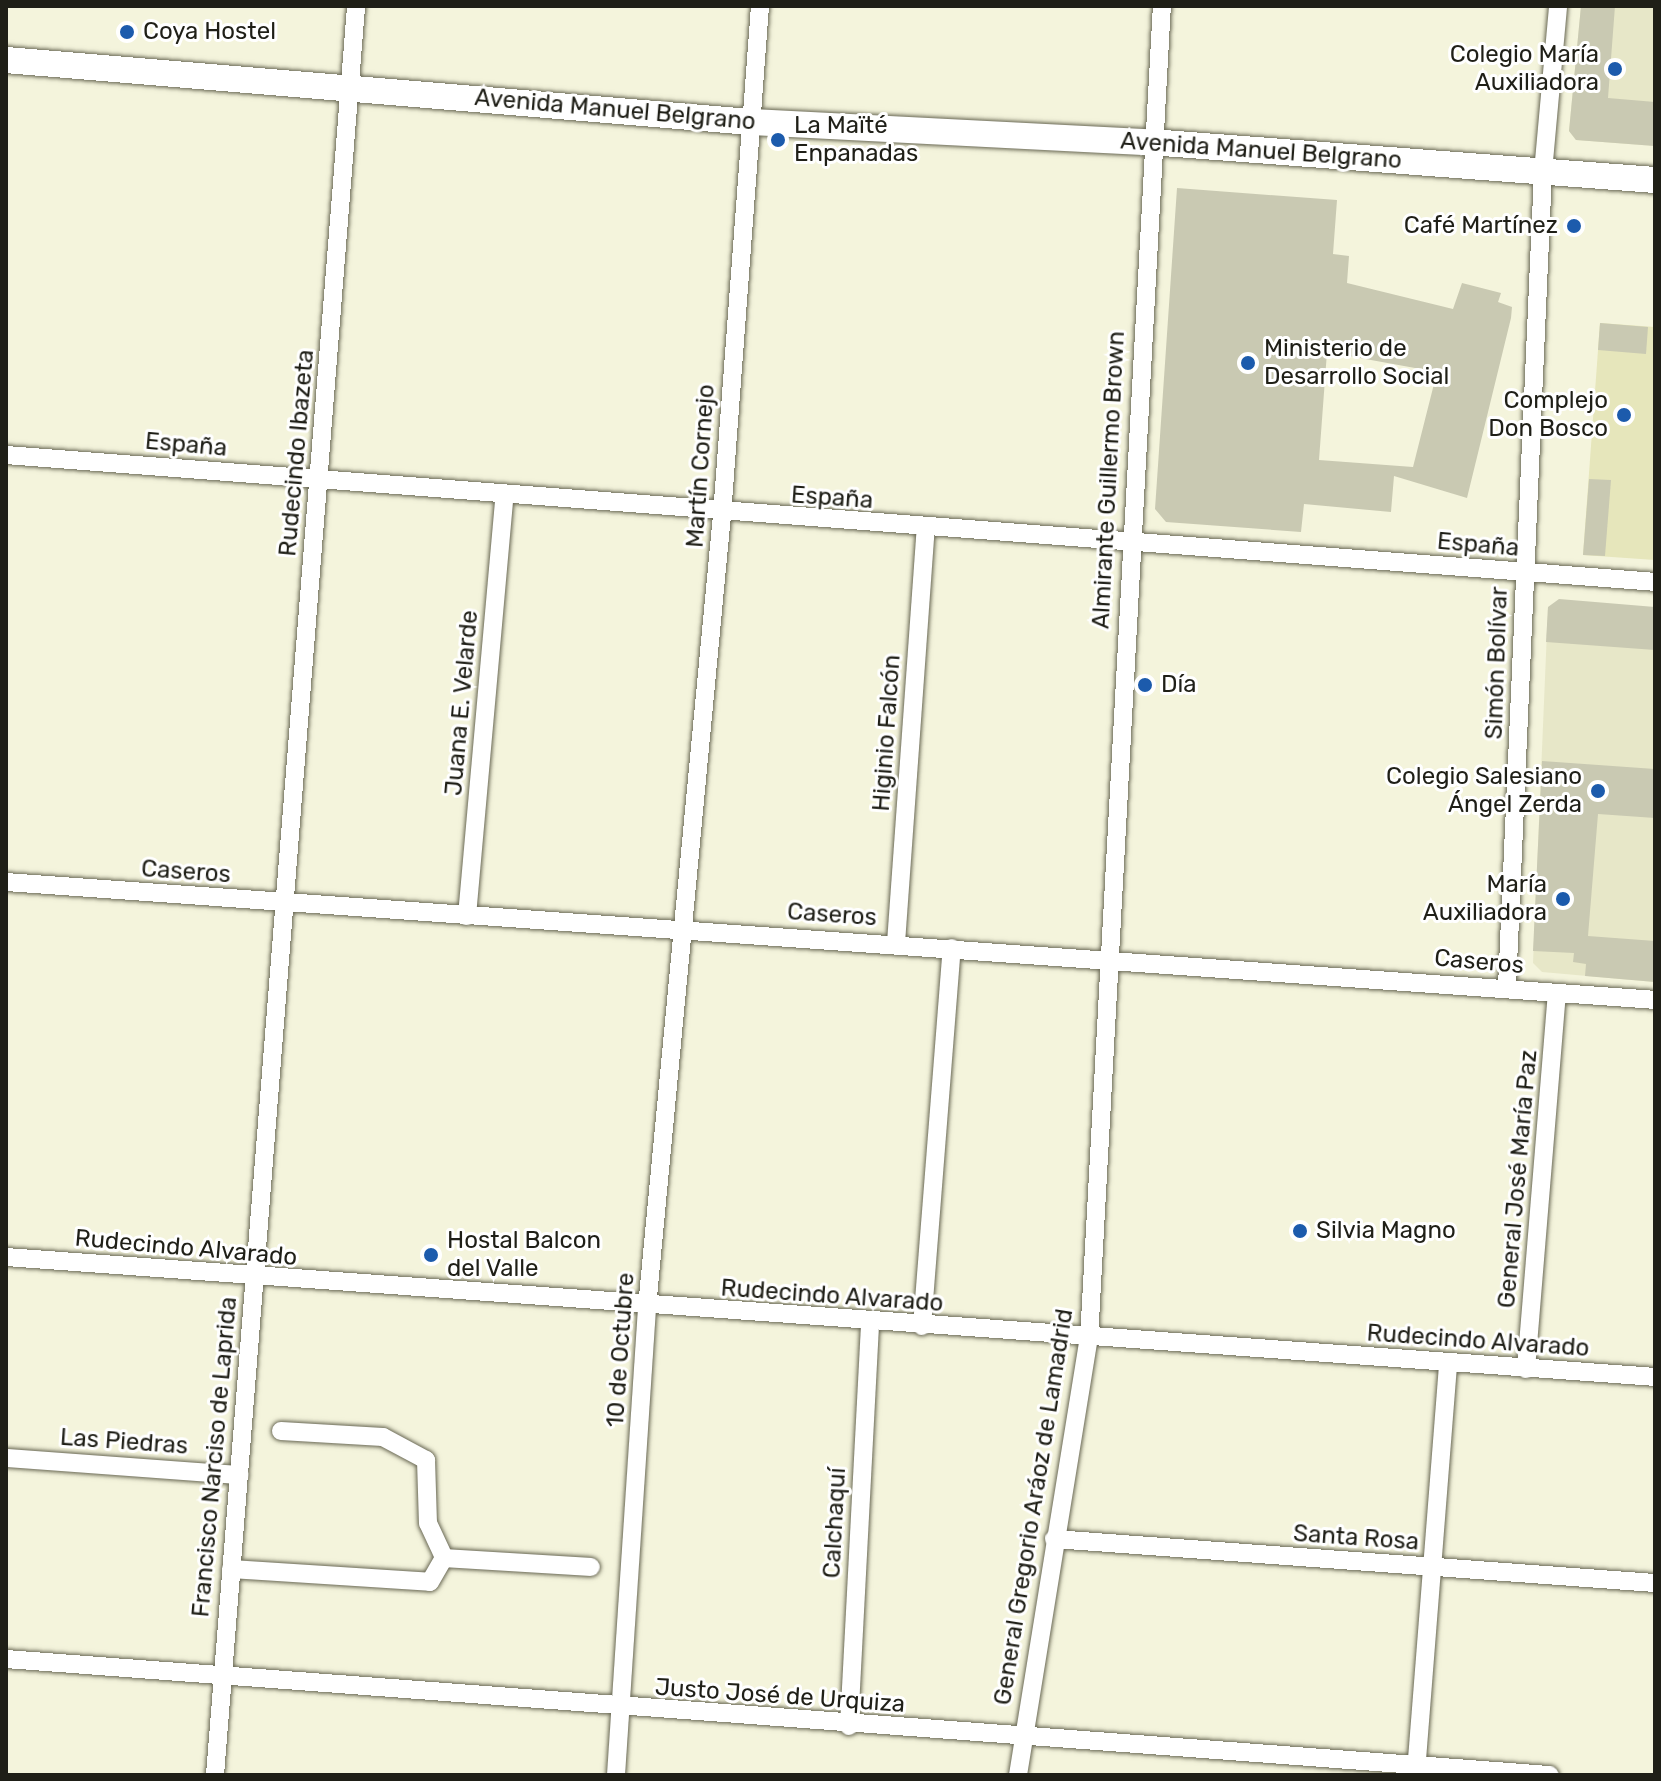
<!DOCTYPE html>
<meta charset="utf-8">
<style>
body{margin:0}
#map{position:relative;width:1661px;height:1781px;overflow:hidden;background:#f4f4dc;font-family:Rubik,sans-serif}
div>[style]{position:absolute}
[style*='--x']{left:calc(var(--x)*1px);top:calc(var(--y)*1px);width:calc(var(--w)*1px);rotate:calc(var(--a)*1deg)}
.built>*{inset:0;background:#e7e7c8}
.green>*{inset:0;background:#e6e6bb}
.building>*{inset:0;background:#c9c9b2}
.roads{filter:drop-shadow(0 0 2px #696854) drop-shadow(0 0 2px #696854)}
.minor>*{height:18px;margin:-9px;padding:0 9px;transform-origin:9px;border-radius:9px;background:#fff}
.secondary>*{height:26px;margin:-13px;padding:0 13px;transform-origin:13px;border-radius:13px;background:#fff}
.dots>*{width:22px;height:22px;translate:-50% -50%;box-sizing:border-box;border:4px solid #fff;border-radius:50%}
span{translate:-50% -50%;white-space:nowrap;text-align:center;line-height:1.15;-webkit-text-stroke:6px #fff;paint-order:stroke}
.poi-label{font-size:24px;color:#1f1f17}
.left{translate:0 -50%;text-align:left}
.right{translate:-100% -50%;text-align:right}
.street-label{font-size:24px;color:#1f1f17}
.frame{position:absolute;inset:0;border:8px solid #1f1f17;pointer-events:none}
</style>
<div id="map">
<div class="built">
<div style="clip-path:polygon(1581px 6px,1655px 6px,1655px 146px,1576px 140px,1569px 131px)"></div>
<div style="clip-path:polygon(1548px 607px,1655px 607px,1655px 982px,1542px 972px,1533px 963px)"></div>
</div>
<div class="green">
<div style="clip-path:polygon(1600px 323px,1655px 327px,1655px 560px,1583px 555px)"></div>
</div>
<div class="building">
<div style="clip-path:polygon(1581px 6px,1615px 6px,1608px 98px,1655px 102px,1655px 146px,1576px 140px,1569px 131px)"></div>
<div style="clip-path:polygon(evenodd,1177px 188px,1337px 200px,1333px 254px,1349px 256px,1347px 283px,1453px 309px,1462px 283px,1501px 293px,1498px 302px,1512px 307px,1511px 318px,1467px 498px,1394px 476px,1391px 512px,1304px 504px,1301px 532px,1166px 522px,1155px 509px,1177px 188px,1327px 352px,1437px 372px,1413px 467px,1319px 460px,1327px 352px)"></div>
<div style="clip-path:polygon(1600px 323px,1648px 327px,1646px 354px,1598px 350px)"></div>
<div style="clip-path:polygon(1589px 479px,1611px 480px,1605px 556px,1583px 555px)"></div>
<div style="clip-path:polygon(1559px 599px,1655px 607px,1655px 650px,1546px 642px,1548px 607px)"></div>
<div style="clip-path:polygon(1542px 761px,1655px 769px,1655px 818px,1598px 814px,1588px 936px,1655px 941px,1655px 982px,1585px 976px,1586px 964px,1573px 962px,1574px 953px,1533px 951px)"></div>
</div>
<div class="roads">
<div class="minor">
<div style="--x:6;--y:455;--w:1654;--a:4.4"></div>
<div style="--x:6;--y:882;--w:1653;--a:4.09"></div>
<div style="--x:467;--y:916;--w:424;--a:-84.9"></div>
<div style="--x:896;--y:943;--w:416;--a:-85.9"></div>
<div style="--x:1507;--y:987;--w:816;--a:-87.47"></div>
<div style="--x:1543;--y:172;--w:167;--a:-84.8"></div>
<div style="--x:6;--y:1257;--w:1653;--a:4.16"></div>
<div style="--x:922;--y:1326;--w:379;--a:-85.5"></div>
<div style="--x:1526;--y:1369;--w:377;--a:-85.3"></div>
<div style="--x:281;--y:1431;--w:102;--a:3.4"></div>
<div style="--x:383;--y:1437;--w:49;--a:28.1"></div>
<div style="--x:426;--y:1460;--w:63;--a:88.2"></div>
<div style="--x:428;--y:1523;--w:38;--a:65"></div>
<div style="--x:6;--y:1458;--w:234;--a:4.2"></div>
<div style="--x:1054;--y:1539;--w:603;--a:4.19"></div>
<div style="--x:231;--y:1569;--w:199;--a:3.7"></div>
<div style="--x:430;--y:1582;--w:28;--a:-60"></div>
<div style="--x:444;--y:1558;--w:147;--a:3.5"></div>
<div style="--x:6;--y:1659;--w:1548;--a:4.3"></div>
<div style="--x:849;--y:1726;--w:405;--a:-87"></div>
<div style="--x:1416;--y:1772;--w:410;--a:-85.5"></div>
<div style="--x:215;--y:1775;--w:1775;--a:-85.44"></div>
<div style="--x:616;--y:1775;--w:469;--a:-86.2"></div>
<div style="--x:647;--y:1307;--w:796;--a:-84.59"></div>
<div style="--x:722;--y:515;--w:510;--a:-85.73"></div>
<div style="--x:1018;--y:1775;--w:442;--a:-80.8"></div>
<div style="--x:1089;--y:1339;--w:1335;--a:-86.87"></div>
</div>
<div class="secondary">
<div style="--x:6;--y:60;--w:747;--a:4.76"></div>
<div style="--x:750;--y:122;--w:400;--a:2.9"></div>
<div style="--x:1150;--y:142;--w:506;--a:4.3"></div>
</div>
</div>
<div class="dots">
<div style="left:127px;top:32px;background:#1c5bac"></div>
<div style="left:1615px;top:69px;background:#1c5bac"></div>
<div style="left:778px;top:140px;background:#1c5bac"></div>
<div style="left:1574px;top:226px;background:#1c5bac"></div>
<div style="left:1248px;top:363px;background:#1c5bac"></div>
<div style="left:1624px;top:415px;background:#1c5bac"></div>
<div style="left:1145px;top:685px;background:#1c5bac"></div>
<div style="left:1598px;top:791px;background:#1c5bac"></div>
<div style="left:1563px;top:899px;background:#1c5bac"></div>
<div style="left:1300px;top:1231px;background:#1c5bac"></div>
<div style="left:431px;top:1255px;background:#1c5bac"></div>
</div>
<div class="poi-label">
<span class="left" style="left:143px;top:32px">Coya Hostel</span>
<span class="right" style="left:1599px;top:69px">Colegio María<br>Auxiliadora</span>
<span class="left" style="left:794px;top:140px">La Maïté<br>Enpanadas</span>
<span class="right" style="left:1558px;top:226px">Café Martínez</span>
<span class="left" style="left:1264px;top:363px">Ministerio de<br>Desarrollo Social</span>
<span class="right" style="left:1608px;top:415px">Complejo<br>Don Bosco</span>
<span class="left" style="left:1161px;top:685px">Día</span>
<span class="right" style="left:1582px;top:791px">Colegio Salesiano<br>Ángel Zerda</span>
<span class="right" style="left:1547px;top:899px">María<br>Auxiliadora</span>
<span class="left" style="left:1316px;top:1231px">Silvia Magno</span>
<span class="left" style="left:447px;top:1255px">Hostal Balcon<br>del Valle</span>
</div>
<div class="street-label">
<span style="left:615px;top:110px;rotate:5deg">Avenida Manuel Belgrano</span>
<span style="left:1261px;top:151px;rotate:4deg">Avenida Manuel Belgrano</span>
<span style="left:186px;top:445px;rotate:5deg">España</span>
<span style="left:297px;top:453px;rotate:-85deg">Rudecindo Ibazeta</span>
<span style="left:701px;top:466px;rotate:-86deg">Martín Cornejo</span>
<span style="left:1109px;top:480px;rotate:-87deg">Almirante Guillermo Brown</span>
<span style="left:832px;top:498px;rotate:4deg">España</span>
<span style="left:1478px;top:545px;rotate:5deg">España</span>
<span style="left:1497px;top:663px;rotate:-88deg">Simón Bolívar</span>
<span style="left:462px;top:703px;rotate:-85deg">Juana E. Velarde</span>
<span style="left:887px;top:733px;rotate:-86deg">Higinio Falcón</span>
<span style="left:186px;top:872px;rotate:4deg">Caseros</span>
<span style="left:832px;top:915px;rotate:4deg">Caseros</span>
<span style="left:1479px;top:962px;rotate:5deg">Caseros</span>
<span style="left:1518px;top:1179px;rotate:-85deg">General José María Paz</span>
<span style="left:186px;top:1248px;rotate:5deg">Rudecindo Alvarado</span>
<span style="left:832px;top:1296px;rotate:4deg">Rudecindo Alvarado</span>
<span style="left:1478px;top:1341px;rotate:4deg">Rudecindo Alvarado</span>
<span style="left:621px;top:1350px;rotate:-86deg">10 de Octubre</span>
<span style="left:124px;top:1442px;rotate:4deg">Las Piedras</span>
<span style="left:215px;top:1457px;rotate:-85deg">Francisco Narciso de Laprida</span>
<span style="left:1034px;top:1507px;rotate:-81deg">General Gregorio Aráoz de Lamadrid</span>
<span style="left:835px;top:1523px;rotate:-87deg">Calchaquí</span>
<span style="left:1356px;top:1538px;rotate:4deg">Santa Rosa</span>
<span style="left:780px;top:1696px;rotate:4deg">Justo José de Urquiza</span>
</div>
<div class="frame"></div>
</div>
